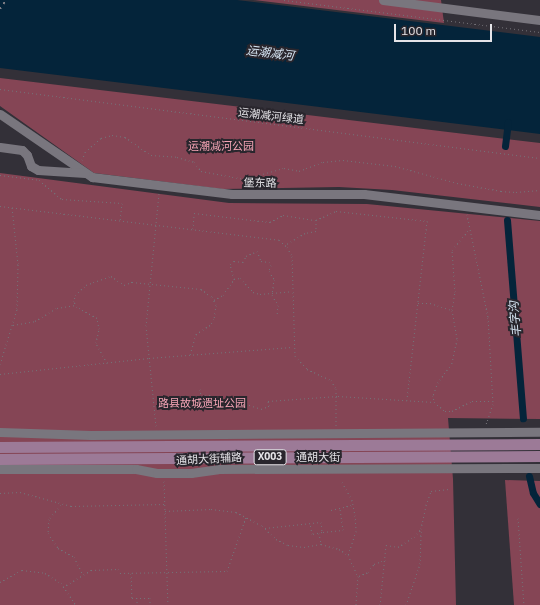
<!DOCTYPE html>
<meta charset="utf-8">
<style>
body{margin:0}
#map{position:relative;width:540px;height:605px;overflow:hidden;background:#333038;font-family:"IBM Plex Sans","Noto Sans SC",sans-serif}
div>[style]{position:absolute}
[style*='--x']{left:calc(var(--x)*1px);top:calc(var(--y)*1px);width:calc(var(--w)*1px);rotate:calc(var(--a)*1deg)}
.green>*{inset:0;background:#854555}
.water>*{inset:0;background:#04243a}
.canal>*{height:7px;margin:-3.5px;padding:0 3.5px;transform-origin:3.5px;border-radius:3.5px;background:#04243a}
.path>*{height:1px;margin-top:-0.5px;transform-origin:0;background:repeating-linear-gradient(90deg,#747278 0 1px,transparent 0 4px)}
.minor>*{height:9px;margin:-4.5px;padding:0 4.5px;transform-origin:4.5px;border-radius:4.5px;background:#79767e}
.major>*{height:11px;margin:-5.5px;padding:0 5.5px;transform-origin:5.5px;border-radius:5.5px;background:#9c7a97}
.rail>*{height:2px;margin-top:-1px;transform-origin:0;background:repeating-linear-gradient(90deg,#838187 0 2px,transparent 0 6px)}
span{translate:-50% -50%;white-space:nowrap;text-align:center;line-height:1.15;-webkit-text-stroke:4px #29262d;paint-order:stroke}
.shield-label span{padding:1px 3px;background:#29262d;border:1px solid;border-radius:3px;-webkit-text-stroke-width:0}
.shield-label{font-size:10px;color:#e5e4e8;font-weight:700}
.street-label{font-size:11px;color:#e5e4e8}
.park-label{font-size:11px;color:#f6a5b6}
.water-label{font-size:12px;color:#d5e4f2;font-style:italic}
.scale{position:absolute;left:394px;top:24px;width:98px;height:18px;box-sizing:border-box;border:2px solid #e5e4e8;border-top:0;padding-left:5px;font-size:12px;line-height:14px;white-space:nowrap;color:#e5e4e8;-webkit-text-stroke:3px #29262d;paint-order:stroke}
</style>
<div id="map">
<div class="green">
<div style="clip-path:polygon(253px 0,441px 0,444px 23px)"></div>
<div style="clip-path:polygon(0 78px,540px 143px,540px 207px,392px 190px,339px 187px,222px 189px,94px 173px,0 106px)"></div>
<div style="clip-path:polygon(0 173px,229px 203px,367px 204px,540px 221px,540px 419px,448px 418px,453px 479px,456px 605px,0 605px)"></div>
<div style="clip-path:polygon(505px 480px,540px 481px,540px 605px,514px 605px)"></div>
</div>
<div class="water">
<div style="clip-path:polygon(0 0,237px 0,540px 37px,540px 134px,0 68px)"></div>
</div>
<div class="canal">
<div style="--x:505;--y:146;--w:24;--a:-83"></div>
<div style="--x:507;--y:220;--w:199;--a:85.4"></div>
<div style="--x:529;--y:476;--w:17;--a:77"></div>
<div style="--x:533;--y:493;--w:13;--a:58"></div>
</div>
<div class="path">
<div style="--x:284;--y:0;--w:258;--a:7.1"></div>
<div style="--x:0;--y:89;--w:544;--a:7.28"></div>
<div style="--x:82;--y:160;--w:9;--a:-69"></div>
<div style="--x:85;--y:152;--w:12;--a:-42"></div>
<div style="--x:94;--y:144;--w:9;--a:-41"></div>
<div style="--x:101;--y:138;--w:11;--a:-15"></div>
<div style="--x:112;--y:135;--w:13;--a:9"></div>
<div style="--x:125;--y:137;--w:32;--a:35"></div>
<div style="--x:151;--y:155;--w:26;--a:4"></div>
<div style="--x:177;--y:157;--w:18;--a:16"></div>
<div style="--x:194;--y:162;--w:11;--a:52"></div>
<div style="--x:201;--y:171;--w:44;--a:10.5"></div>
<div style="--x:244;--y:179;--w:41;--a:-15.4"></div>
<div style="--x:284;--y:168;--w:15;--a:11"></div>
<div style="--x:299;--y:171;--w:26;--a:-21"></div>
<div style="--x:323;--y:162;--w:20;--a:-6"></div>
<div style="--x:343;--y:160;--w:52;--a:6.6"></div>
<div style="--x:395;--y:166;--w:64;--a:15.3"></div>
<div style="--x:457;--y:183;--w:45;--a:10.3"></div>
<div style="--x:501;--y:191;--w:15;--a:4"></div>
<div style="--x:516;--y:192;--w:24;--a:-5"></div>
<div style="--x:0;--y:175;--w:39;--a:7"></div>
<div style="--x:39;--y:180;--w:30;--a:40"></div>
<div style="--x:62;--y:199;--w:60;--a:3.8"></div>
<div style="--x:122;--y:203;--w:18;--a:96"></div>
<div style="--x:0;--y:206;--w:281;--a:6.9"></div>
<div style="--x:279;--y:240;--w:11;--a:41"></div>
<div style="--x:287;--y:247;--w:10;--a:61"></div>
<div style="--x:292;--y:256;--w:100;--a:88.3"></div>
<div style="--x:295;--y:356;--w:18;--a:47"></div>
<div style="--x:307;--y:369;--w:26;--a:25"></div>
<div style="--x:331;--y:380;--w:10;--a:61"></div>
<div style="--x:336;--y:389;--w:37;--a:90"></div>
<div style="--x:467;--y:214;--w:105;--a:78.5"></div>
<div style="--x:488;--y:317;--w:87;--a:86.7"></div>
<div style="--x:493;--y:404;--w:21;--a:109"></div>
<div style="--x:316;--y:220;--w:22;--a:-24"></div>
<div style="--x:336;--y:211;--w:92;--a:6.3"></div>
<div style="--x:427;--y:221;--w:180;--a:96.4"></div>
<div style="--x:193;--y:229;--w:16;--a:-86"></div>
<div style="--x:194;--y:213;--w:77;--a:6.8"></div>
<div style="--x:270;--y:222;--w:15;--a:-28"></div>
<div style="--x:283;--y:215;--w:33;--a:9"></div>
<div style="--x:316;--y:220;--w:11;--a:90"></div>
<div style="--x:316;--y:231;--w:11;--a:170"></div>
<div style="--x:305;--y:233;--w:23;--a:149"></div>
<div style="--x:234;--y:279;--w:16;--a:-105"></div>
<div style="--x:230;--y:264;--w:5;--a:-37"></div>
<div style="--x:234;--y:261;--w:9;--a:6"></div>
<div style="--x:243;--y:262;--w:7;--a:-63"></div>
<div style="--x:246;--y:256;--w:12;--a:-24"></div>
<div style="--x:257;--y:251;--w:11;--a:68"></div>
<div style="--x:261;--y:261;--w:8;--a:7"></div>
<div style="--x:269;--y:262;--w:4;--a:56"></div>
<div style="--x:271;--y:265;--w:6;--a:108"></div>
<div style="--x:269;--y:271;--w:9;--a:58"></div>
<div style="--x:274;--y:279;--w:16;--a:97"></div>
<div style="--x:272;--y:295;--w:12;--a:59"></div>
<div style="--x:278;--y:305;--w:11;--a:95"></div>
<div style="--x:214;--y:300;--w:10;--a:-29"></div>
<div style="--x:223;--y:295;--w:19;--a:-55"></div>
<div style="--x:234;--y:279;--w:6;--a:-9"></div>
<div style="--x:240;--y:278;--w:19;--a:47"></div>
<div style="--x:253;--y:292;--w:7;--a:16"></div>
<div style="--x:260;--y:294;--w:32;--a:-5"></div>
<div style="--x:418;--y:303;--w:12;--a:0"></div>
<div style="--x:430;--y:303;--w:23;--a:18"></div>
<div style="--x:452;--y:310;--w:29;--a:80"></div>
<div style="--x:457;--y:339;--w:25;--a:102"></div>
<div style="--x:452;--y:363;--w:24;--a:126"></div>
<div style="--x:438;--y:382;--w:14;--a:111"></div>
<div style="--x:433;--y:395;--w:7;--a:82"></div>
<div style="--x:434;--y:402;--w:14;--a:39"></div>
<div style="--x:445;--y:411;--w:7;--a:0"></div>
<div style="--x:452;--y:411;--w:22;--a:-27"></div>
<div style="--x:472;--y:401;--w:20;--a:0"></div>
<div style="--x:452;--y:310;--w:18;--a:-81"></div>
<div style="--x:455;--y:292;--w:42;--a:-94.1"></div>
<div style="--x:452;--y:250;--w:26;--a:-50"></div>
<div style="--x:13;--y:325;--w:22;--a:-10"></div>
<div style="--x:35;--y:321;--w:26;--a:-31"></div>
<div style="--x:57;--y:308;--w:19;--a:-9"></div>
<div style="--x:107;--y:363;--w:23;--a:-119"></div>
<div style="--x:96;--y:343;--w:14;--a:-78"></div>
<div style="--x:99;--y:329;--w:11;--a:-100"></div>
<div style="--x:97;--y:318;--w:23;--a:-151"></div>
<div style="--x:77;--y:307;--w:6;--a:-121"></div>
<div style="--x:74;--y:302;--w:7;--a:-82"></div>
<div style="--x:75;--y:295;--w:15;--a:-42"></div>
<div style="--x:86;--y:285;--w:27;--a:-20"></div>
<div style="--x:111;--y:276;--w:16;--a:35"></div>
<div style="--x:124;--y:285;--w:9;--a:-21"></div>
<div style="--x:132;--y:282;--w:69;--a:5.8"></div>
<div style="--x:201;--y:289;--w:14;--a:36"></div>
<div style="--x:212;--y:297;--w:9;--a:63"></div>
<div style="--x:216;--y:305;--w:14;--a:98"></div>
<div style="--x:214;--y:319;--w:7;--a:124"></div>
<div style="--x:210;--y:325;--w:17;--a:147"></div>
<div style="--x:196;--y:334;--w:22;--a:106"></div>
<div style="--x:0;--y:364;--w:58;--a:-72.8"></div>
<div style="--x:17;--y:309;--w:45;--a:-88.7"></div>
<div style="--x:18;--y:264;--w:57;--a:-96"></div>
<div style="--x:0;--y:374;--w:150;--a:-6.1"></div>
<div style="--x:149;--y:358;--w:143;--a:-4.4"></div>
<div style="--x:200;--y:389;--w:7;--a:82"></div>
<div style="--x:201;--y:396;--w:9;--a:-6"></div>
<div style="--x:210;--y:395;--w:13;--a:86"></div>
<div style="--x:211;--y:408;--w:28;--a:-15"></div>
<div style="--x:238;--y:401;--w:24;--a:19"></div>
<div style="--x:261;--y:409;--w:9;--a:-21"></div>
<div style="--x:269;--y:406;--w:5;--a:-101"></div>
<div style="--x:268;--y:401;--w:70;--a:-4.1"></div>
<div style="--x:338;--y:396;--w:96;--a:3.6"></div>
<div style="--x:156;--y:426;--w:100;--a:-95.7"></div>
<div style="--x:146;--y:326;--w:133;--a:-84.4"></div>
<div style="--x:164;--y:481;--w:124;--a:88.2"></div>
<div style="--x:342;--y:482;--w:21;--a:61"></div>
<div style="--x:352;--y:500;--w:15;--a:79"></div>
<div style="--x:355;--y:515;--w:16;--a:86"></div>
<div style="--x:356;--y:531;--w:25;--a:108"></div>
<div style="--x:0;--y:493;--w:20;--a:-3"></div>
<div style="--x:20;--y:492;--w:53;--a:15.4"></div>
<div style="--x:71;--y:506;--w:94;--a:-1.2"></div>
<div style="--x:61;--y:505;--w:18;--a:131"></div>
<div style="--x:49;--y:519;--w:14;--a:94"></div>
<div style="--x:48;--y:533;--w:18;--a:56"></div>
<div style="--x:58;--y:548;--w:18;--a:29"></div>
<div style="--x:74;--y:557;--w:18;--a:63"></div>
<div style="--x:331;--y:510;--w:23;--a:-13"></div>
<div style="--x:165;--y:511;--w:46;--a:-2.5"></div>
<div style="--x:211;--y:509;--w:25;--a:7"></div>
<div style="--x:236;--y:512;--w:30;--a:28"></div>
<div style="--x:262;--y:526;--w:19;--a:43"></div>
<div style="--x:276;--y:539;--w:13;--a:27"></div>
<div style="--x:288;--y:545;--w:16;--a:7"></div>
<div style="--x:304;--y:547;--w:17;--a:-10"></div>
<div style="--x:321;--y:544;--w:19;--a:16"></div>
<div style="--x:339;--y:549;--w:11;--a:34"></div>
<div style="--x:348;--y:555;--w:23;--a:65"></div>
<div style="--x:358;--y:576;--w:29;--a:94"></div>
<div style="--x:518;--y:518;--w:87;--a:86.1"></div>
<div style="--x:265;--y:528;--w:56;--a:-6.1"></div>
<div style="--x:321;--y:522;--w:10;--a:84"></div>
<div style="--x:322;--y:532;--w:10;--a:169"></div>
<div style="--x:312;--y:534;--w:11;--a:-100"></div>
<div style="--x:323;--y:532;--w:20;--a:-6"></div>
<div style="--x:343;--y:530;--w:21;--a:-98"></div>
<div style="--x:319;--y:533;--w:11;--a:80"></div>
<div style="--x:131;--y:573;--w:25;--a:88"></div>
<div style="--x:132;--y:598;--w:18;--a:0"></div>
<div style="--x:150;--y:598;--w:7;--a:90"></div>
<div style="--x:359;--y:576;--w:10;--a:-24"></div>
<div style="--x:368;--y:572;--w:10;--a:-53"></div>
<div style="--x:374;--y:564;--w:12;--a:-20"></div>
<div style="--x:0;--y:582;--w:25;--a:-29"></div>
<div style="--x:22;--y:570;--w:23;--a:7"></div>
<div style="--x:45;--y:573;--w:19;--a:32"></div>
<div style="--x:61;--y:583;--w:27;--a:56"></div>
<div style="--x:63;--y:587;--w:33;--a:-31"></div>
<div style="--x:91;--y:570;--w:27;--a:-2"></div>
<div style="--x:118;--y:569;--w:4;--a:63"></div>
<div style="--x:120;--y:573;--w:107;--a:-1.1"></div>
<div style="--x:227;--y:571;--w:57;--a:-70.6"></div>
<div style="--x:137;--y:598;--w:7;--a:90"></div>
<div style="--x:380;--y:605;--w:60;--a:-84.3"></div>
<div style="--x:386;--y:545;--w:12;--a:9"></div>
<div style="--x:398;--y:547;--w:19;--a:-32"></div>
<div style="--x:414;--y:537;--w:11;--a:-49"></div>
<div style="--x:406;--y:605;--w:43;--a:-71.1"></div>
<div style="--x:420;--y:564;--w:35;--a:-88"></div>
<div style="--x:421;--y:529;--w:25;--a:-78"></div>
<div style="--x:426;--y:505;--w:15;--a:-70"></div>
<div style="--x:431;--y:491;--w:18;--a:-6"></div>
</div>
<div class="minor">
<div style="--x:383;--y:0;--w:158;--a:7.3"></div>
<div style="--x:0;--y:114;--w:112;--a:34.4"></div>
<div style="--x:92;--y:177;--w:141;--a:6.9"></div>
<div style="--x:232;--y:194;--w:132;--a:0"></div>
<div style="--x:364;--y:194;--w:177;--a:6.8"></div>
<div style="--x:0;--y:147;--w:22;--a:8"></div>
<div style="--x:22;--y:150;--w:7;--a:45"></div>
<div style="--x:27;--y:155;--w:12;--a:70"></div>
<div style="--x:31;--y:166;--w:8;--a:30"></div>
<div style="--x:38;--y:170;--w:47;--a:3.7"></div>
<div style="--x:0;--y:432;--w:91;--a:1.9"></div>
<div style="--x:91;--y:435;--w:449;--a:-0.4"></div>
<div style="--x:0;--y:469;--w:136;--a:0"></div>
<div style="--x:136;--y:469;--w:21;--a:11"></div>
<div style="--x:157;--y:473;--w:34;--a:0"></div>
<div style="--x:191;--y:473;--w:27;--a:-8"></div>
<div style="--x:218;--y:469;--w:322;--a:-0.2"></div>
</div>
<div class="major">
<div style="--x:0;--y:447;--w:540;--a:-0.32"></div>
<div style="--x:0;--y:459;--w:540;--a:-0.32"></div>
</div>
<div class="rail">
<div style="--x:0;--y:9;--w:11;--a:-56"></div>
</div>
<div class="shield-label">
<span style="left:270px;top:457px">X003</span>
</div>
<div class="street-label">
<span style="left:271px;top:116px;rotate:7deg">运潮减河绿道</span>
<span style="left:260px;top:183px;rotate:1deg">堡东路</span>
<span style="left:318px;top:457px">通胡大街</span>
<span style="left:209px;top:459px;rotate:-3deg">通胡大街辅路</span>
</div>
<div class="park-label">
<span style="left:221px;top:146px">运潮减河公园</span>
<span style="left:202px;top:403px">路县故城遗址公园</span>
</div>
<div class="water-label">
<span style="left:270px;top:53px;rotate:7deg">运潮减河</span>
<span style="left:515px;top:319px;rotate:-95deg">丰字沟</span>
</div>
<div class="scale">100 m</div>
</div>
